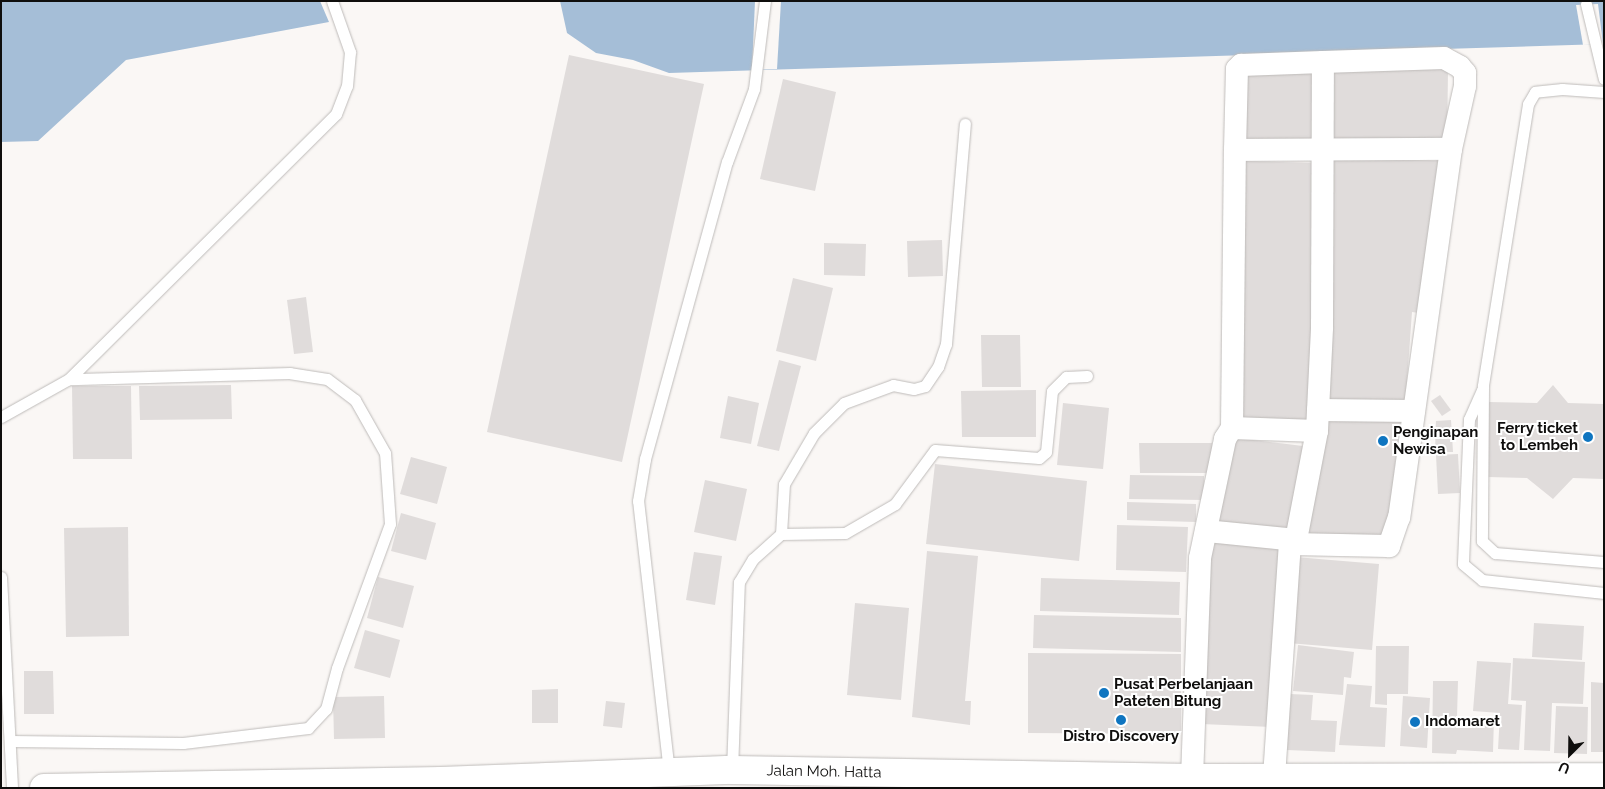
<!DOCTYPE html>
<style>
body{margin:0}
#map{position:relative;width:1605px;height:789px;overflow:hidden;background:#faf7f5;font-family:Raleway,sans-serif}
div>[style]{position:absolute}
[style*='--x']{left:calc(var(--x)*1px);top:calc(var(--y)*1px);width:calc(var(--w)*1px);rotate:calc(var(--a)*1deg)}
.water>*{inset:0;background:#a5bed7}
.pier>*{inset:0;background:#faf7f5}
.building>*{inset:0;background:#e0dcdb}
.roads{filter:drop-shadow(0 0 1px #bebbb9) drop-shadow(0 0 1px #bebbb9)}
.service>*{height:11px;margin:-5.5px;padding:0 5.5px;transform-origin:5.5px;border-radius:5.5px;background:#fff}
.minor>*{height:22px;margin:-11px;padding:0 11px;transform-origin:11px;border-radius:11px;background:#fff}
.trunk>*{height:28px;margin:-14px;padding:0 14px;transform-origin:14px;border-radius:14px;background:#fff}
.dots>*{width:14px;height:14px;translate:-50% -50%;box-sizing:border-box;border:2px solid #fff;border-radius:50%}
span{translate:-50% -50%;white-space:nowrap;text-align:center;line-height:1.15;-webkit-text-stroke:4px #fff;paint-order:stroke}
.poi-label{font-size:15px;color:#0f0e0d;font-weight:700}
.right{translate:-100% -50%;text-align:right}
.left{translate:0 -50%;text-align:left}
.street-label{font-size:15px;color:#0f0e0d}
.frame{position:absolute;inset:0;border:2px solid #0f0e0d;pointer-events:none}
.north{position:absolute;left:1545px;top:729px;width:50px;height:50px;-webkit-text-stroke:4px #fff;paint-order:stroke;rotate:203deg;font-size:14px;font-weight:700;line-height:20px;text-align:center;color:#0f0e0d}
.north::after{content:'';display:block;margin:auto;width:18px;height:22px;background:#0f0e0d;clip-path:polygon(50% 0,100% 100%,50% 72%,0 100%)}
</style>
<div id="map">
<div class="water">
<div style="clip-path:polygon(1px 1px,320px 1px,329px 22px,126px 60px,38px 141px,1px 142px)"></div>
<div style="clip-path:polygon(560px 1px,1604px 1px,1604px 44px,669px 73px,633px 60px,596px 53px,567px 33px)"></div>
</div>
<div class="pier">
<div style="clip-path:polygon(755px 1px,781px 1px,777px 69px,752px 70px)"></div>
<div style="clip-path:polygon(1598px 4px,1603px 44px,1583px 45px,1576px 5px)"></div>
</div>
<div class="building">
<div style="clip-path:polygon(569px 55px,704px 84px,622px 462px,487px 432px)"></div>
<div style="clip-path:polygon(1326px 67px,1448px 69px,1447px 148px,1325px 146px)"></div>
<div style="clip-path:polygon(1317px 70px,1319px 147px,1239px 149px,1237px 71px)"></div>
<div style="clip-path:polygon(783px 79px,836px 92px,815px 191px,760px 179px)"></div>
<div style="clip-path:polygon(1330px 158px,1438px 161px,1419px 313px,1412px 312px,1405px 409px,1328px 403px)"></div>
<div style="clip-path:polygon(1238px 161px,1316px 163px,1314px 420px,1235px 419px)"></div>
<div style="clip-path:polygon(942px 240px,943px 276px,908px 277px,907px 241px)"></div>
<div style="clip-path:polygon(824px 243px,866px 244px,865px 276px,824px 275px)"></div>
<div style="clip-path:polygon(793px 278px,833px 288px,816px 361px,776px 351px)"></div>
<div style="clip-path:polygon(306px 297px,313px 352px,294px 354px,287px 300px)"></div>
<div style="clip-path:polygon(981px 335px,1020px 335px,1021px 387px,982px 387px)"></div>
<div style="clip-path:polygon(779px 360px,801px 366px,779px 451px,757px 446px)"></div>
<div style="clip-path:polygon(231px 385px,232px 419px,140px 420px,139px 386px)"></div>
<div style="clip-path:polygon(1553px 385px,1568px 403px,1604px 404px,1604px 479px,1573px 478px,1553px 499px,1527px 478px,1488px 477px,1489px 402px,1537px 403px)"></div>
<div style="clip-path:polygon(72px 386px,131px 386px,132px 459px,73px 459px)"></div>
<div style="clip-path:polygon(1036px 390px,1036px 437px,962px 437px,961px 391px)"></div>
<div style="clip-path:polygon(1440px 395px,1451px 410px,1442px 416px,1431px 401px)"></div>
<div style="clip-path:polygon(728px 396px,759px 403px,751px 444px,720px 438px)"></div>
<div style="clip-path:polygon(1063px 403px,1109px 408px,1103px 469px,1057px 465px)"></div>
<div style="clip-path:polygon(1325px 419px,1400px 422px,1386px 544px,1301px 539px)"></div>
<div style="clip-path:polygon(1451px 420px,1453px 452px,1435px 452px,1436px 421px)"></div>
<div style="clip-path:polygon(1228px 437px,1303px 446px,1293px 537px,1218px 529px)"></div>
<div style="clip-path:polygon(1139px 443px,1212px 443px,1212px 473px,1140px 473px)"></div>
<div style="clip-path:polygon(1458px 454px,1460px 493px,1438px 494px,1436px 455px)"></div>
<div style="clip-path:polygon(411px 457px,447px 467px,437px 504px,400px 494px)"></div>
<div style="clip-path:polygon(935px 464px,1087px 481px,1079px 561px,926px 544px)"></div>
<div style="clip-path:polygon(1130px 475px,1204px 476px,1204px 500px,1129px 499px)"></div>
<div style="clip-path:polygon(705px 480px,747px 489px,736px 541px,694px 532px)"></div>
<div style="clip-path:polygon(1127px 502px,1196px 504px,1196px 522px,1127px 520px)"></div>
<div style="clip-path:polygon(401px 513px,436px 523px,426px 560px,391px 551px)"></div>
<div style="clip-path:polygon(1117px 525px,1188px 527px,1186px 572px,1116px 570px)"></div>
<div style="clip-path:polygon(128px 527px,129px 636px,66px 637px,64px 528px)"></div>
<div style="clip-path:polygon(1210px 539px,1281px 542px,1273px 727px,1201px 724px)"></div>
<div style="clip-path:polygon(927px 551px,978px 556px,965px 701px,971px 701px,970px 725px,912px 717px)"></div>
<div style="clip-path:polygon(694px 552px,722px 556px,715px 605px,686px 600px)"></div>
<div style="clip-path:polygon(1295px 557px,1379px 564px,1372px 650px,1288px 643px)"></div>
<div style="clip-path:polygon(378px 577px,414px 586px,403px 628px,367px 618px)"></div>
<div style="clip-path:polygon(1041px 578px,1180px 582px,1179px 615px,1040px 611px)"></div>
<div style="clip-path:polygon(855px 603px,909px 608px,901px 700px,847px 695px)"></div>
<div style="clip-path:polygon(1034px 615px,1181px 618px,1181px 652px,1033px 648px)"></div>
<div style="clip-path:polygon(1534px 623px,1584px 626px,1582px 660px,1532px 657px)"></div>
<div style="clip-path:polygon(365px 630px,400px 640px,390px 678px,354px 668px)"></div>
<div style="clip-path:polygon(1298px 645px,1354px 652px,1351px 678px,1344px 677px,1343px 695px,1293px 691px)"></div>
<div style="clip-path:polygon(1376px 646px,1409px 646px,1408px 694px,1387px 694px,1387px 705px,1375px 704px)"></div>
<div style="clip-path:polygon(1028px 653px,1181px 654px,1181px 734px,1028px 733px)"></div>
<div style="clip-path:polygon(1513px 658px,1585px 662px,1583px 704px,1552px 703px,1550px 751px,1524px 750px,1526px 701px,1511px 700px)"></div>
<div style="clip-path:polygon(1477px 661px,1511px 663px,1508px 704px,1522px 705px,1519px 750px,1498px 749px,1500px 713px,1473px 711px)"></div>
<div style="clip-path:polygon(24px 671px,53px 671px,54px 714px,24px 714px)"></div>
<div style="clip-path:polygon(1433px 681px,1458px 681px,1457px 717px,1494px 718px,1493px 752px,1457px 750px,1456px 754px,1432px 753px)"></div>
<div style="clip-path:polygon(1591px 682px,1604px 683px,1604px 752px,1591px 752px)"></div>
<div style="clip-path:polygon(1347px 684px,1372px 686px,1370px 707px,1387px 708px,1385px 747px,1339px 745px)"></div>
<div style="clip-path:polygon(558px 689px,558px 723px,532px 723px,532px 690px)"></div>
<div style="clip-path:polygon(1290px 694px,1313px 695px,1311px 720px,1337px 721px,1335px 752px,1287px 750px)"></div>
<div style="clip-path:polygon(384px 696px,385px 738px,334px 739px,333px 697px)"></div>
<div style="clip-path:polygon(1403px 696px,1430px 698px,1427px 748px,1400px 746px)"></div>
<div style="clip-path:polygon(606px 701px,625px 703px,622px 728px,603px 726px)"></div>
<div style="clip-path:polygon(1556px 706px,1588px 707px,1587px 754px,1554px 753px)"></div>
</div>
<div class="roads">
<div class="service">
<div style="--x:1586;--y:4;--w:77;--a:76.5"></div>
<div style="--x:1604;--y:92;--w:42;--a:-175.9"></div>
<div style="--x:1562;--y:89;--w:27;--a:174"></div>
<div style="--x:1535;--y:92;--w:14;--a:120"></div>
<div style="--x:1528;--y:104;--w:286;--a:99.1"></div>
<div style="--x:1483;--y:386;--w:155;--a:90.4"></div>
<div style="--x:1482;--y:541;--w:18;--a:43"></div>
<div style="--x:1495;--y:553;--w:109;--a:4.7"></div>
<div style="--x:1482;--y:390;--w:32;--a:114"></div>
<div style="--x:1469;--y:419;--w:145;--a:92.4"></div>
<div style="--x:1463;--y:564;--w:25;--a:40"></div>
<div style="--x:1482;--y:580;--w:123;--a:6.1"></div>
<div style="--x:1;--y:417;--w:78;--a:-29.2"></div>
<div style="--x:69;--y:379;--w:376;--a:-44.8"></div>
<div style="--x:336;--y:114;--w:30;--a:-69"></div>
<div style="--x:347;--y:86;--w:34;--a:-85"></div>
<div style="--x:350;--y:52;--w:54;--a:-109.4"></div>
<div style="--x:781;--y:534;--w:50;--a:-86.6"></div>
<div style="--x:784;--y:484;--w:59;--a:-59.5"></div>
<div style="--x:814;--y:433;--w:42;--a:-45"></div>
<div style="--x:844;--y:403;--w:52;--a:-20.2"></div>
<div style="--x:893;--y:385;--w:21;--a:11"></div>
<div style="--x:914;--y:389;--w:11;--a:-15"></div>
<div style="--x:925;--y:386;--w:23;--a:-56"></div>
<div style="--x:938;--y:367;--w:24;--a:-71"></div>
<div style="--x:946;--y:344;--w:221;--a:-85.1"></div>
<div style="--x:1;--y:577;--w:211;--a:87"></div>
<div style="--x:10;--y:741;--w:173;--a:0.7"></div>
<div style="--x:183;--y:743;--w:126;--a:-6.8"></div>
<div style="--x:308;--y:728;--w:26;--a:-47"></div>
<div style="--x:326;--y:709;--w:42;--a:-75"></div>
<div style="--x:337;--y:668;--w:153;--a:-69.8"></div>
<div style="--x:390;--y:524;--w:71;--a:-94"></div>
<div style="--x:385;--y:453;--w:61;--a:-119.5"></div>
<div style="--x:355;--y:400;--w:35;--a:-143"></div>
<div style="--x:327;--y:379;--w:37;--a:-171"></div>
<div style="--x:290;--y:373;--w:221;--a:178.4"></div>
<div style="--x:732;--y:770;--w:188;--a:-87.9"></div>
<div style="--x:739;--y:582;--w:27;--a:-59"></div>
<div style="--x:753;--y:559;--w:38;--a:-42"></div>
<div style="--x:781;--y:534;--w:64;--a:-0.9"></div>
<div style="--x:845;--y:533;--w:58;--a:-30.1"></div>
<div style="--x:895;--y:504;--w:67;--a:-53.5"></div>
<div style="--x:935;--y:450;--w:104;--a:4.4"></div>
<div style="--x:1039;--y:458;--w:9;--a:-41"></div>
<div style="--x:1046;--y:452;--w:61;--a:-84.4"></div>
<div style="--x:1052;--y:391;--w:20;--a:-45"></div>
<div style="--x:1066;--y:377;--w:21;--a:-3"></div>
<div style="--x:669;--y:772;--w:273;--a:-96.5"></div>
<div style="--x:638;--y:501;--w:43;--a:-80.5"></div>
<div style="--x:645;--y:459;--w:308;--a:-74.6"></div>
<div style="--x:727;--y:162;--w:78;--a:-69.7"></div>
<div style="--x:754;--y:89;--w:89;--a:-82.9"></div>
</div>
<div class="minor">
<div style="--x:1235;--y:150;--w:81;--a:-88.6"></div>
<div style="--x:1237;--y:69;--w:6;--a:-45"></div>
<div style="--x:1241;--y:65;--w:82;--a:-2.1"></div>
<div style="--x:1318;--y:410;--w:96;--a:0.6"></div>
<div style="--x:1232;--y:428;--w:85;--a:2"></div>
<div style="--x:1206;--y:531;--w:90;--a:5.7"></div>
<div style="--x:1274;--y:777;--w:234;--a:-86.1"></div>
<div style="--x:1290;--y:544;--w:7;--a:-34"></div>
<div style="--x:1296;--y:540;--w:111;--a:-79.1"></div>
<div style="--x:1317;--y:431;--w:104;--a:-87.2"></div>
<div style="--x:1322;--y:327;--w:265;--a:-89.8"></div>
<div style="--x:1323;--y:62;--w:121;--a:-1.9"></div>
<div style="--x:1444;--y:58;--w:18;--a:29"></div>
<div style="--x:1460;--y:67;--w:8;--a:50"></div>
<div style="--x:1465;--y:73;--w:13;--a:90"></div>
<div style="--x:1465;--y:86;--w:65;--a:102.5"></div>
<div style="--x:1451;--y:149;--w:372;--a:98"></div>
<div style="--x:1399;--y:517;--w:31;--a:109"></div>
<div style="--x:1389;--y:546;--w:99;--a:-178.8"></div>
<div style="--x:1192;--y:778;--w:220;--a:-87.9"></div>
<div style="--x:1200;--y:558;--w:122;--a:-78.1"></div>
<div style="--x:1225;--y:439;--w:13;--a:-58"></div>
<div style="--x:1232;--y:428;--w:278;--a:-89.4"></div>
<div style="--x:1235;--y:150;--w:216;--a:-0.3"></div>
</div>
<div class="trunk">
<div style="--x:44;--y:788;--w:397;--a:-1"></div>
<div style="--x:441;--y:781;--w:291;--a:-2.2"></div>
<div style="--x:732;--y:770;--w:460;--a:1"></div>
<div style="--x:1192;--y:778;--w:412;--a:-0.1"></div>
</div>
</div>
<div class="dots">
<div style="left:1588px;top:437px;background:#0f75c0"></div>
<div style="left:1383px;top:441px;background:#0f75c0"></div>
<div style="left:1104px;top:693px;background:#0f75c0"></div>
<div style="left:1121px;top:720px;background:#0f75c0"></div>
<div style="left:1415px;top:722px;background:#0f75c0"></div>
</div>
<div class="poi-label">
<span class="right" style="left:1578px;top:437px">Ferry ticket<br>to Lembeh</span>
<span class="left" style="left:1393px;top:441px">Penginapan<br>Newisa</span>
<span class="left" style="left:1114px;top:693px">Pusat Perbelanjaan<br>Pateten Bitung</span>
<span class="left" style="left:1425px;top:722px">Indomaret</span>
<span style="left:1121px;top:737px">Distro Discovery</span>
</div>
<div class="street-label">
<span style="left:824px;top:772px;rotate:1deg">Jalan Moh. Hatta</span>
</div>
<div class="frame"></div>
<div class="north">U</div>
</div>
